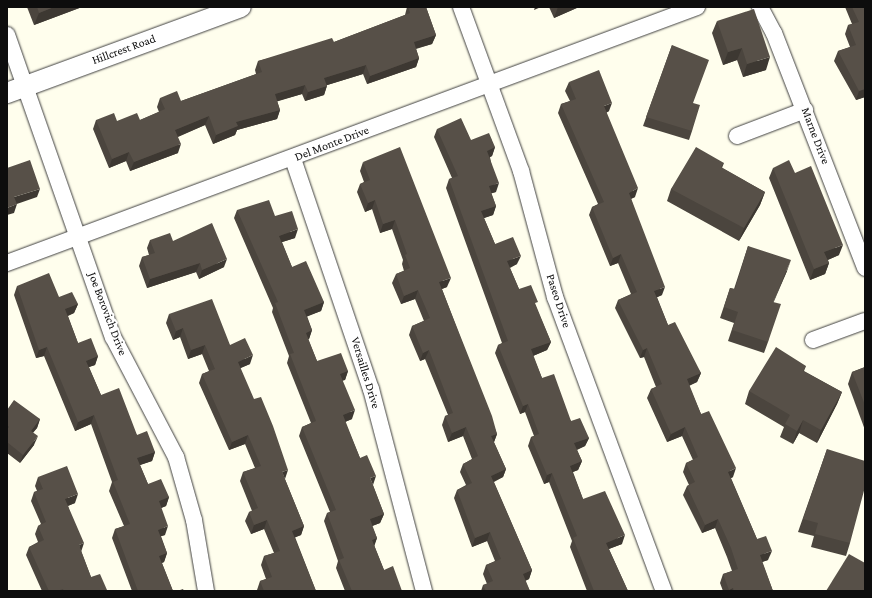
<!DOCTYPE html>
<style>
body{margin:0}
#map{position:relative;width:872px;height:598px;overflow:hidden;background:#fffeed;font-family:"Crimson Pro",serif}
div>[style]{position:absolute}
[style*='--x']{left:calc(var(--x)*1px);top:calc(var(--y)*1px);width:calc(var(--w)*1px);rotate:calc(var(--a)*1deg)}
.roads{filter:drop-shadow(0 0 1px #404040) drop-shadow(0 0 1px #404040)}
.minor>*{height:16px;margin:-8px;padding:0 8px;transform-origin:8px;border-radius:8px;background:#fff}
.tertiary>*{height:20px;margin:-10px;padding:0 10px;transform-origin:10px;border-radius:10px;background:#fff}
.wall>*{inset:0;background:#4b453e}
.shaded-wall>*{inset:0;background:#3d3832}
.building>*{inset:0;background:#575048}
span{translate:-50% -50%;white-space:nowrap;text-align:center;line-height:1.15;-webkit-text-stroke:4px #fff;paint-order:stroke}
.street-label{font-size:12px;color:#0d0d0d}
.frame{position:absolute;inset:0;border:8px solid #0d0d0d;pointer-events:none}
</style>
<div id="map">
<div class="roads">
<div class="minor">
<div style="--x:461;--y:7;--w:175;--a:69.9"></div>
<div style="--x:521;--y:171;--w:131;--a:74.9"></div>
<div style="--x:555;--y:297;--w:314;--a:69.7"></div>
<div style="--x:760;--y:7;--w:30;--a:62"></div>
<div style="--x:774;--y:33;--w:252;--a:68.8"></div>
<div style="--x:7;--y:35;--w:320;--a:70.7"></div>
<div style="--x:113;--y:337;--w:136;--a:62.3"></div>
<div style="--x:176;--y:457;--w:66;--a:74.1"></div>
<div style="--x:194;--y:520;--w:72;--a:80.4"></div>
<div style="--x:737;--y:136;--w:73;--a:-20.9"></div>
<div style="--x:293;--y:159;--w:243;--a:71.3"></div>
<div style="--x:371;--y:389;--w:209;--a:75.3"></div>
<div style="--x:7;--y:263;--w:736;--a:-20.36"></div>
<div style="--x:813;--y:340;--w:55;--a:-20.1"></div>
</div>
<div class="tertiary">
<div style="--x:7;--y:93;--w:249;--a:-20.2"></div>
</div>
</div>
<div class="wall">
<div style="clip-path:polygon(27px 7px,82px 7px,34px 25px)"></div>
<div style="clip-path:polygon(407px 7px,426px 7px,436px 35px,432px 44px,416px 49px,419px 58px,416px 67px,367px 84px,363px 74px,327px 85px,324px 95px,305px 101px,302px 94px,277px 101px,280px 110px,277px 119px,237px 130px,235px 135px,213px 144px,205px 125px,178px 137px,178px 153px,130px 171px,126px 161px,109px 168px,93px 129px,96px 120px,117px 121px,140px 120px,159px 112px,157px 107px,160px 98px,181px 101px,256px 74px,255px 70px,258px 61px,334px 42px,405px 15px)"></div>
<div style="clip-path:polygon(549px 7px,579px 7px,554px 18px)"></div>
<div style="clip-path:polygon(845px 7px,865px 7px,865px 97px,856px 100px,834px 61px,838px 51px,850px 47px,845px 34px,848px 25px,852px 24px)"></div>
<div style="clip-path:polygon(717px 21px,766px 70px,743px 77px,737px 60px,723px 65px,712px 33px)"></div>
<div style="clip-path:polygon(672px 45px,693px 103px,692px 131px,689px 140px,643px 126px)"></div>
<div style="clip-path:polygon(569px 82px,609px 111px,606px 113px,635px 197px,631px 199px,662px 295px,657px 297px,668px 325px,701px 373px,697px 382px,689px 386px,701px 414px,733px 477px,731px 478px,757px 539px,768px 560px,762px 562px,773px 591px,723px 591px,720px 583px,723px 574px,732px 571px,727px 557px,715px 528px,702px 533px,683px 495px,687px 486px,689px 485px,683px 472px,686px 463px,693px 460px,682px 436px,667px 442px,647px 398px,651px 389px,656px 387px,644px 357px,640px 358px,615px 308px,618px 300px,631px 294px,618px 263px,610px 266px,589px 215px,592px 207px,598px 204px,558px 113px,561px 104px,570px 101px,565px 91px)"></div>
<div style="clip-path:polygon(437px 129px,471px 140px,495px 147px,492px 156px,490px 157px,496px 192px,491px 193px,496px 206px,493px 215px,484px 218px,495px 244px,517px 264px,510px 268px,519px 289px,536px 307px,551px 342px,547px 350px,533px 356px,542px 378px,571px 421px,589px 438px,585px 446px,577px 450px,582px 461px,578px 470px,573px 472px,583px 499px,622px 544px,609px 549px,628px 591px,587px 591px,570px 547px,572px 541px,549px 482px,544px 484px,528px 446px,531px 437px,534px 436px,525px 412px,520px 414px,495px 353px,498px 345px,502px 343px,446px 188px,449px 179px,452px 178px,434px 137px)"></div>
<div style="clip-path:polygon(363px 162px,447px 287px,442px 289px,497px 434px,494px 442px,506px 469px,503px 477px,494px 482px,532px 570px,529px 579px,525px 581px,530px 591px,481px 591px,483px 585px,487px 584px,483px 574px,486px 565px,495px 561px,487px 541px,472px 547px,454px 498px,457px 490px,466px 485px,460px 472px,463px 464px,472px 459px,463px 436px,448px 442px,442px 425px,445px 416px,448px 415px,425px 359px,420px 361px,409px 335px,412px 326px,424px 321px,415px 299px,401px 304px,392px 283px,396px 274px,404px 271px,402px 264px,403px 260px,392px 229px,380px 233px,372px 209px,365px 212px,357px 192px,360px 184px,364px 182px,360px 171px)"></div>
<div style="clip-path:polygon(724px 163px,722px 168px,765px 192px,760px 205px,739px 241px,667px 201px,671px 189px)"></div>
<div style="clip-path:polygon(773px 168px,795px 173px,839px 255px,828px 260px,829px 263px,825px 274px,810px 280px,769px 178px)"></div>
<div style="clip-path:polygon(237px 210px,275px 216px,295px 238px,282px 242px,292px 267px,324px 302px,321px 311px,307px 316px,312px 330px,309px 339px,308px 339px,317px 361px,348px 371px,345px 380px,342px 380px,352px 419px,345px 422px,360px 458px,373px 485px,384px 514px,380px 523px,372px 526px,377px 538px,374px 545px,384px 570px,402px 591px,345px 591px,336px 568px,338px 561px,324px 521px,327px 513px,330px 512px,299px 436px,302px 427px,311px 423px,287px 363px,289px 356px,272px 312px,273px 308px,234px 218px)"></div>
<div style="clip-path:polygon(150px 240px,173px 241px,224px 267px,199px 279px,196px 272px,147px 288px,139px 266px,142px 257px,149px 255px,147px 248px)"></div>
<div style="clip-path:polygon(748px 246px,787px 271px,773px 302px,768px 342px,764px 353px,728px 341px,734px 323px,720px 318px,730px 288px,734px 289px)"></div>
<div style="clip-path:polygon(17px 286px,59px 297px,78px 304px,74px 313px,68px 316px,78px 343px,98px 356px,95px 365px,89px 367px,101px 395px,137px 435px,155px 452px,152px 461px,140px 465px,148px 484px,169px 497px,166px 506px,161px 508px,165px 535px,161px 536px,167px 553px,164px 562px,162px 563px,173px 591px,132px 591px,112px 538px,115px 529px,124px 526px,109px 491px,112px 482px,91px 424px,75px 431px,44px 356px,36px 358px,14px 295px)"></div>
<div style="clip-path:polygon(169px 314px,230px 345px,250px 364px,240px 368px,304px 526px,301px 535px,295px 537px,316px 591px,258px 591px,257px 590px,260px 581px,266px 579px,261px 565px,264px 556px,274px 553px,264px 529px,251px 534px,245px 521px,249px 512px,252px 511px,240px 481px,243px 472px,255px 468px,245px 444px,229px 450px,199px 383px,202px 374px,209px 371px,202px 354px,188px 359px,180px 337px,173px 340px,166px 323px)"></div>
<div style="clip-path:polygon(806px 366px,804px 371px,842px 392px,837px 404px,817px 443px,799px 433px,793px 444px,780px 437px,784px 427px,745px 404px,749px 391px)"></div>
<div style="clip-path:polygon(865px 367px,865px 430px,848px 384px,852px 372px)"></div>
<div style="clip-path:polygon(7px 410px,40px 419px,37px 428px,33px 432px,34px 445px,20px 463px,7px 453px)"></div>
<div style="clip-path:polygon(827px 449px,850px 543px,846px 556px,811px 547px,814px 536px,798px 532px)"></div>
<div style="clip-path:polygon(38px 477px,75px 503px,68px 506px,81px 551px,91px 577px,106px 591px,42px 591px,26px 555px,29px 547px,38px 542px,35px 534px,38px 526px,41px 524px,31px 501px,34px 492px,37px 491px,35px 486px)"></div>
</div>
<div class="shaded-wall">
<div style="clip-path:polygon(54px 7px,82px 7px,34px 25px,39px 13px)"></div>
<div style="clip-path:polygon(535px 7px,541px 7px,534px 10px)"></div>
<div style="clip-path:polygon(558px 7px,579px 7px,554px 18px)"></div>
<div style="clip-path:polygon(436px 35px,432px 44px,410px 50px,414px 42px)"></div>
<div style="clip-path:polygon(742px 48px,737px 60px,723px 65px,728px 52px)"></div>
<div style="clip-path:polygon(770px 57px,766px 70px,743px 77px,747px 64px)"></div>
<div style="clip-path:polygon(419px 58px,416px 67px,367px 84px,370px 76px)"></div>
<div style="clip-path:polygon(366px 65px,363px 74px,321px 87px,324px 78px)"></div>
<div style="clip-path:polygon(305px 85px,302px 94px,272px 103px,275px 94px)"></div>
<div style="clip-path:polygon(327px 86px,324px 95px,305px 101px,308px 92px)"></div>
<div style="clip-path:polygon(865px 89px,865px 97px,856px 100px,859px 91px)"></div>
<div style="clip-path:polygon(612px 103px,609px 111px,601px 115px,604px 106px)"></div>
<div style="clip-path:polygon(280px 110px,277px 119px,237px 130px,235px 135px,213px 144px,216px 135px,236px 122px)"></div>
<div style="clip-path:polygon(209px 116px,205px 125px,172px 139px,175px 130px)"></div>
<div style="clip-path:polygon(181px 144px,178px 153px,130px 171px,134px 162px)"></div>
<div style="clip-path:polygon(495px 147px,492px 156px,484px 160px,487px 151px)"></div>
<div style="clip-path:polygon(129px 152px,126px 161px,109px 168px,112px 159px)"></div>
<div style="clip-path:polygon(499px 183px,496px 192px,486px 195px,489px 186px)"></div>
<div style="clip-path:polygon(638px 188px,635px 197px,625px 201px,629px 193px)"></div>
<div style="clip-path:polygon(40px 189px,37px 197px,11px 206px,14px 197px)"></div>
<div style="clip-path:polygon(765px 192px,760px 205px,739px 241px,744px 228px)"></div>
<div style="clip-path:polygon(375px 200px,372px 209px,365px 212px,368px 203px)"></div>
<div style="clip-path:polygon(17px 204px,14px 213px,7px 215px,7px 208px)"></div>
<div style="clip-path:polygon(496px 206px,493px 215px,478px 220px,481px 211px)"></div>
<div style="clip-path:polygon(395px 220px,392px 229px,380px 233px,383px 224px)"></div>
<div style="clip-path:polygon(298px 229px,295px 238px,276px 244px,279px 236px)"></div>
<div style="clip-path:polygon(843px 245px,839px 255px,820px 263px,824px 252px)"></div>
<div style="clip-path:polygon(621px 254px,618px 263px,610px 266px,613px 258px)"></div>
<div style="clip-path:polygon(521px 256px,517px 264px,504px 270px,507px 261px)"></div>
<div style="clip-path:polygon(227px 259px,224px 267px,199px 279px,202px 270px)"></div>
<div style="clip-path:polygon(791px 260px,787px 271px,769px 313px,773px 302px)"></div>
<div style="clip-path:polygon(200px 263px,196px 272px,147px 288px,150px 279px)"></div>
<div style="clip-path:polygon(829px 263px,825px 274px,810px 280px,814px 269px)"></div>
<div style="clip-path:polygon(451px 278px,447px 287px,436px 291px,439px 282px)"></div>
<div style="clip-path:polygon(665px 287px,662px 295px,651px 300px,654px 291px)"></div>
<div style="clip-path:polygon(418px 290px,415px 299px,401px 304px,404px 296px)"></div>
<div style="clip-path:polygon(324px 302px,321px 311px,301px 319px,304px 310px)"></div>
<div style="clip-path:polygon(78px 304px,74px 313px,62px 318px,65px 309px)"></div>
<div style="clip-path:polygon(183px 328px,180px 337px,173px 340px,176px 331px)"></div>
<div style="clip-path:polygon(312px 330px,309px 339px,303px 341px,306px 333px)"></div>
<div style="clip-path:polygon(551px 342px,547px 350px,528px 358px,531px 349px)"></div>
<div style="clip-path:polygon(205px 345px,202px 354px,188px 359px,191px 350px)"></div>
<div style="clip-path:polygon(47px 347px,44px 356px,36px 358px,39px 350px)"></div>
<div style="clip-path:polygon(647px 348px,644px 357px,640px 358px,643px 350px)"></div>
<div style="clip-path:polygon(429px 350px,425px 359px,420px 361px,423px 353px)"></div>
<div style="clip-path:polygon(253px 355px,250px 364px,234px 371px,238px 362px)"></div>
<div style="clip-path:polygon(98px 356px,95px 365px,83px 369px,86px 361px)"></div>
<div style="clip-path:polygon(348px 371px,345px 380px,336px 383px,340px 374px)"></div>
<div style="clip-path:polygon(701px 373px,697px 382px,683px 388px,687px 379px)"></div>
<div style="clip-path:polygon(842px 392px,837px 404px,817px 443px,821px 430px)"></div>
<div style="clip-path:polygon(528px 404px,525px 412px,520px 414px,523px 406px)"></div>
<div style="clip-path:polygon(355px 410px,352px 419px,340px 424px,343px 415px)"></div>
<div style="clip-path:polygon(94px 415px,91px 424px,75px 431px,78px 422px)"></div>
<div style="clip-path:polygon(40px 419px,37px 428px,28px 439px,31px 431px)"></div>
<div style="clip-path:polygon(803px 420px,799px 433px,793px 444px,797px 431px)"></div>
<div style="clip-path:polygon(466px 427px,463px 436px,448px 442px,452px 433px)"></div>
<div style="clip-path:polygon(685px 427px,682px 436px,667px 442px,671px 434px)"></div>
<div style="clip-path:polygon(497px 434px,494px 442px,491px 436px)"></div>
<div style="clip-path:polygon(248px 435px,245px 444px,229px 450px,232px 442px)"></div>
<div style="clip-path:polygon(38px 436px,34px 445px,20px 463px,23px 455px)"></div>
<div style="clip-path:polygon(589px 438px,585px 446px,571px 452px,574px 443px)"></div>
<div style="clip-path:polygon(155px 452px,152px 461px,134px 467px,137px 458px)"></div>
<div style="clip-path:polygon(582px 461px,578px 470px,567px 474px,570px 466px)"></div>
<div style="clip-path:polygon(736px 468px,733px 477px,725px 481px,728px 472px)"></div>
<div style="clip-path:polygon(506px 469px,503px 477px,488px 484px,491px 476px)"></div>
<div style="clip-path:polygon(288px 470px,285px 479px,282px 472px)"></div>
<div style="clip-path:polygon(552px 473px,549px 482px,544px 484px,547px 475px)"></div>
<div style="clip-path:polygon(376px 476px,373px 485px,370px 478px)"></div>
<div style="clip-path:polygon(78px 494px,75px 503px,62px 508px,65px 499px)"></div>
<div style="clip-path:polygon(169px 497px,166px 506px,156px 510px,159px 501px)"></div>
<div style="clip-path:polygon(384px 514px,380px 523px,367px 528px,370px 519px)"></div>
<div style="clip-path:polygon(718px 519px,715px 528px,702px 533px,705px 525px)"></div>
<div style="clip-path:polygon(267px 520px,264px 529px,251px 534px,254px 525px)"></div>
<div style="clip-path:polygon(168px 526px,165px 535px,155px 538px,158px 530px)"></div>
<div style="clip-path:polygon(304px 526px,301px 535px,289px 540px,292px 531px)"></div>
<div style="clip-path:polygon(490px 532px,487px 541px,472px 547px,475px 538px)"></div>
<div style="clip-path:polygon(625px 535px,622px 544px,603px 551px,606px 543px)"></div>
<div style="clip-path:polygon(377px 538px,374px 547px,372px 540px)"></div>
<div style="clip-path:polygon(84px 543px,81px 552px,79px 545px)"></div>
<div style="clip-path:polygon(772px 551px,768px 560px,756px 564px,760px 555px)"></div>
<div style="clip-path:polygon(167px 553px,164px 562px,156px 565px,159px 556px)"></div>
<div style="clip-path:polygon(532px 570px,529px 579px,520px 583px,523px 574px)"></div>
<div style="clip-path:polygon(733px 588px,732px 591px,729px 591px,729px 590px)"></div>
</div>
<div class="building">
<div style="clip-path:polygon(37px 7px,54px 7px,39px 13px)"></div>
<div style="clip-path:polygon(408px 7px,426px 7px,436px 35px,414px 42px,419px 58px,370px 76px,366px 65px,324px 78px,327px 86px,308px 92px,305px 85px,275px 94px,280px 110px,236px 122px,238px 126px,216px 135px,209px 116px,175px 130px,181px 144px,134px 162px,129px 152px,112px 159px,96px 120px,114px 113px,117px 121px,137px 113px,140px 120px,165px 109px,160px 98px,177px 91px,181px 101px,262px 72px,258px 61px,332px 38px,334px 42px,410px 13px)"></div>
<div style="clip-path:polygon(852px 7px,865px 7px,865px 89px,859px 91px,838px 51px,856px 45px,848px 25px,859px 22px)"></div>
<div style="clip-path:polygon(754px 9px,770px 57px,747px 64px,742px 48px,728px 52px,717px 21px)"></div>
<div style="clip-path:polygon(672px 45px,709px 60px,693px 103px,700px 105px,692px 131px,646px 117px)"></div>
<div style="clip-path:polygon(599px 70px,612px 103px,604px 106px,638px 188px,629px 193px,665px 287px,654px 291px,668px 325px,675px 322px,701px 373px,687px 379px,701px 414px,709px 411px,736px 468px,728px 472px,757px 539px,766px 536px,772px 551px,760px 555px,773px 591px,734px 591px,733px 588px,729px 590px,723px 574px,738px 569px,731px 548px,718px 519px,705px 525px,687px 486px,695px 482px,686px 463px,698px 457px,685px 427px,671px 434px,651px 389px,662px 384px,647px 348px,643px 350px,618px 300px,637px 292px,621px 254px,613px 258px,592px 207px,604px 202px,561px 104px,576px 99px,569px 82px)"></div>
<div style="clip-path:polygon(461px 118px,471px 140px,489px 133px,495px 147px,487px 151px,499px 183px,489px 186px,496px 206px,481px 211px,495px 244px,513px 237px,521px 256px,507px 261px,519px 289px,531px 285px,538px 302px,535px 303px,551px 342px,531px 349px,542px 378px,554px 374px,571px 421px,580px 418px,589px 438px,574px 443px,582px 461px,570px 466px,583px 499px,605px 491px,625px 535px,606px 543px,628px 591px,594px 591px,573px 538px,577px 536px,552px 473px,547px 475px,531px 437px,539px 434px,528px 404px,523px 406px,498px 345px,508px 341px,449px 179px,458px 176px,437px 129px)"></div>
<div style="clip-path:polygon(400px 147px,451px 278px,439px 282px,492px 416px,497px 434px,491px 436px,506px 469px,491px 476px,532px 570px,523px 574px,530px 591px,486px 591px,483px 585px,493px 581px,486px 565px,501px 559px,490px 532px,475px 538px,457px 490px,472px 483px,463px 464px,478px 456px,466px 427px,452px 433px,445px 416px,453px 413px,429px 350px,423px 353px,412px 326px,430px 318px,418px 290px,404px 296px,396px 274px,410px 268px,405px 255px,407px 254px,395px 220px,383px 224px,375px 200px,368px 203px,360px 184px,370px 180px,363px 162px)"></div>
<div style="clip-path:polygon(696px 147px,724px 163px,721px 167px,765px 192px,744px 228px,671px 189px)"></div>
<div style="clip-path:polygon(30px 160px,40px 189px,14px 197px,17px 204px,7px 208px,7px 168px)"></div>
<div style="clip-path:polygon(789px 160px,795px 173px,811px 166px,843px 245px,824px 252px,829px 263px,814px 269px,773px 168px)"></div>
<div style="clip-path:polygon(269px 200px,275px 216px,292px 211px,298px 229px,279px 236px,292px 267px,306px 261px,324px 302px,304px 310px,312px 330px,306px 333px,317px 361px,341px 353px,348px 371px,340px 374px,355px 410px,343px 415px,360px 458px,367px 455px,376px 476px,370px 478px,384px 514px,370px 519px,377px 538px,372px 540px,384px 570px,393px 566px,402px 591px,352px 591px,339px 560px,344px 558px,327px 513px,336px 510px,302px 427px,316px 421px,290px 354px,294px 353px,275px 303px,278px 302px,237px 210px)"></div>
<div style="clip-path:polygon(212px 223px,227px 259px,202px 270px,200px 263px,150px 279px,142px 257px,155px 253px,150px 240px,170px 233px,173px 241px)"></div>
<div style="clip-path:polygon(748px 246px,791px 260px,773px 302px,781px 304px,768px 342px,732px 330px,738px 312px,724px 307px,730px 288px,735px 289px)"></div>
<div style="clip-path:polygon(49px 273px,59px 297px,72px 292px,78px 304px,65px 309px,78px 343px,91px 338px,98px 356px,86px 361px,101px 395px,119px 388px,137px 435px,147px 431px,155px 452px,137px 458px,148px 484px,161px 479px,169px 497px,159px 501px,168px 526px,158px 530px,167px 553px,159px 556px,173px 591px,138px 591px,115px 529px,130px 524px,113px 482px,118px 480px,94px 415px,78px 422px,47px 347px,39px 350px,17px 286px)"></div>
<div style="clip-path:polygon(212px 299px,230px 345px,245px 338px,253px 355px,238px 362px,254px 399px,261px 397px,273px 426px,288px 470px,282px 472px,304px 526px,292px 531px,316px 591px,264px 591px,260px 581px,272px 577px,264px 556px,280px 551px,267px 520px,254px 525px,249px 512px,258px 508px,243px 472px,261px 466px,248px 435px,232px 442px,202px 374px,215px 369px,205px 345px,191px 350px,183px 328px,176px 331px,169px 314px)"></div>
<div style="clip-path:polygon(776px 347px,806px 366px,803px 371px,842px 392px,821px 430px,803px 420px,797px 431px,785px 424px,790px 415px,749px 391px)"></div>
<div style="clip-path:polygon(865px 367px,865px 405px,852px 372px)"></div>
<div style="clip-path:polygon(14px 400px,40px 419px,31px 431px,38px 436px,23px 455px,7px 442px,7px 429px,9px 427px,7px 425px,7px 410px)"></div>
<div style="clip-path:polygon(827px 449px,865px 461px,865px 487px,850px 543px,815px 534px,818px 523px,803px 519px)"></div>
<div style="clip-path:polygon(67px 466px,78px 494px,65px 499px,84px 543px,79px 545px,91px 577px,100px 574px,107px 590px,104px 591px,64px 591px,63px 589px,57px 591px,49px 591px,29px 547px,44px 540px,38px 526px,46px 522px,34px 492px,43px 489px,38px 477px)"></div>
<div style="clip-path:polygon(849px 554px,865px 563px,865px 591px,826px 591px)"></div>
<div style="clip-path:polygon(183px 589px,184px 591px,177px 591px)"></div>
</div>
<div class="street-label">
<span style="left:124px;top:50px;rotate:-20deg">Hillcrest Road</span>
<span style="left:815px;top:136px;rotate:69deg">Marne Drive</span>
<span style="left:332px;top:144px;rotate:-21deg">Del Monte Drive</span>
<span style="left:558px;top:301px;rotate:72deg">Paseo Drive</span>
<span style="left:107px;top:314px;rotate:69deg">Joe Borovich Drive</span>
<span style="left:365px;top:373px;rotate:73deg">Versailles Drive</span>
</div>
<div class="frame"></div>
</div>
